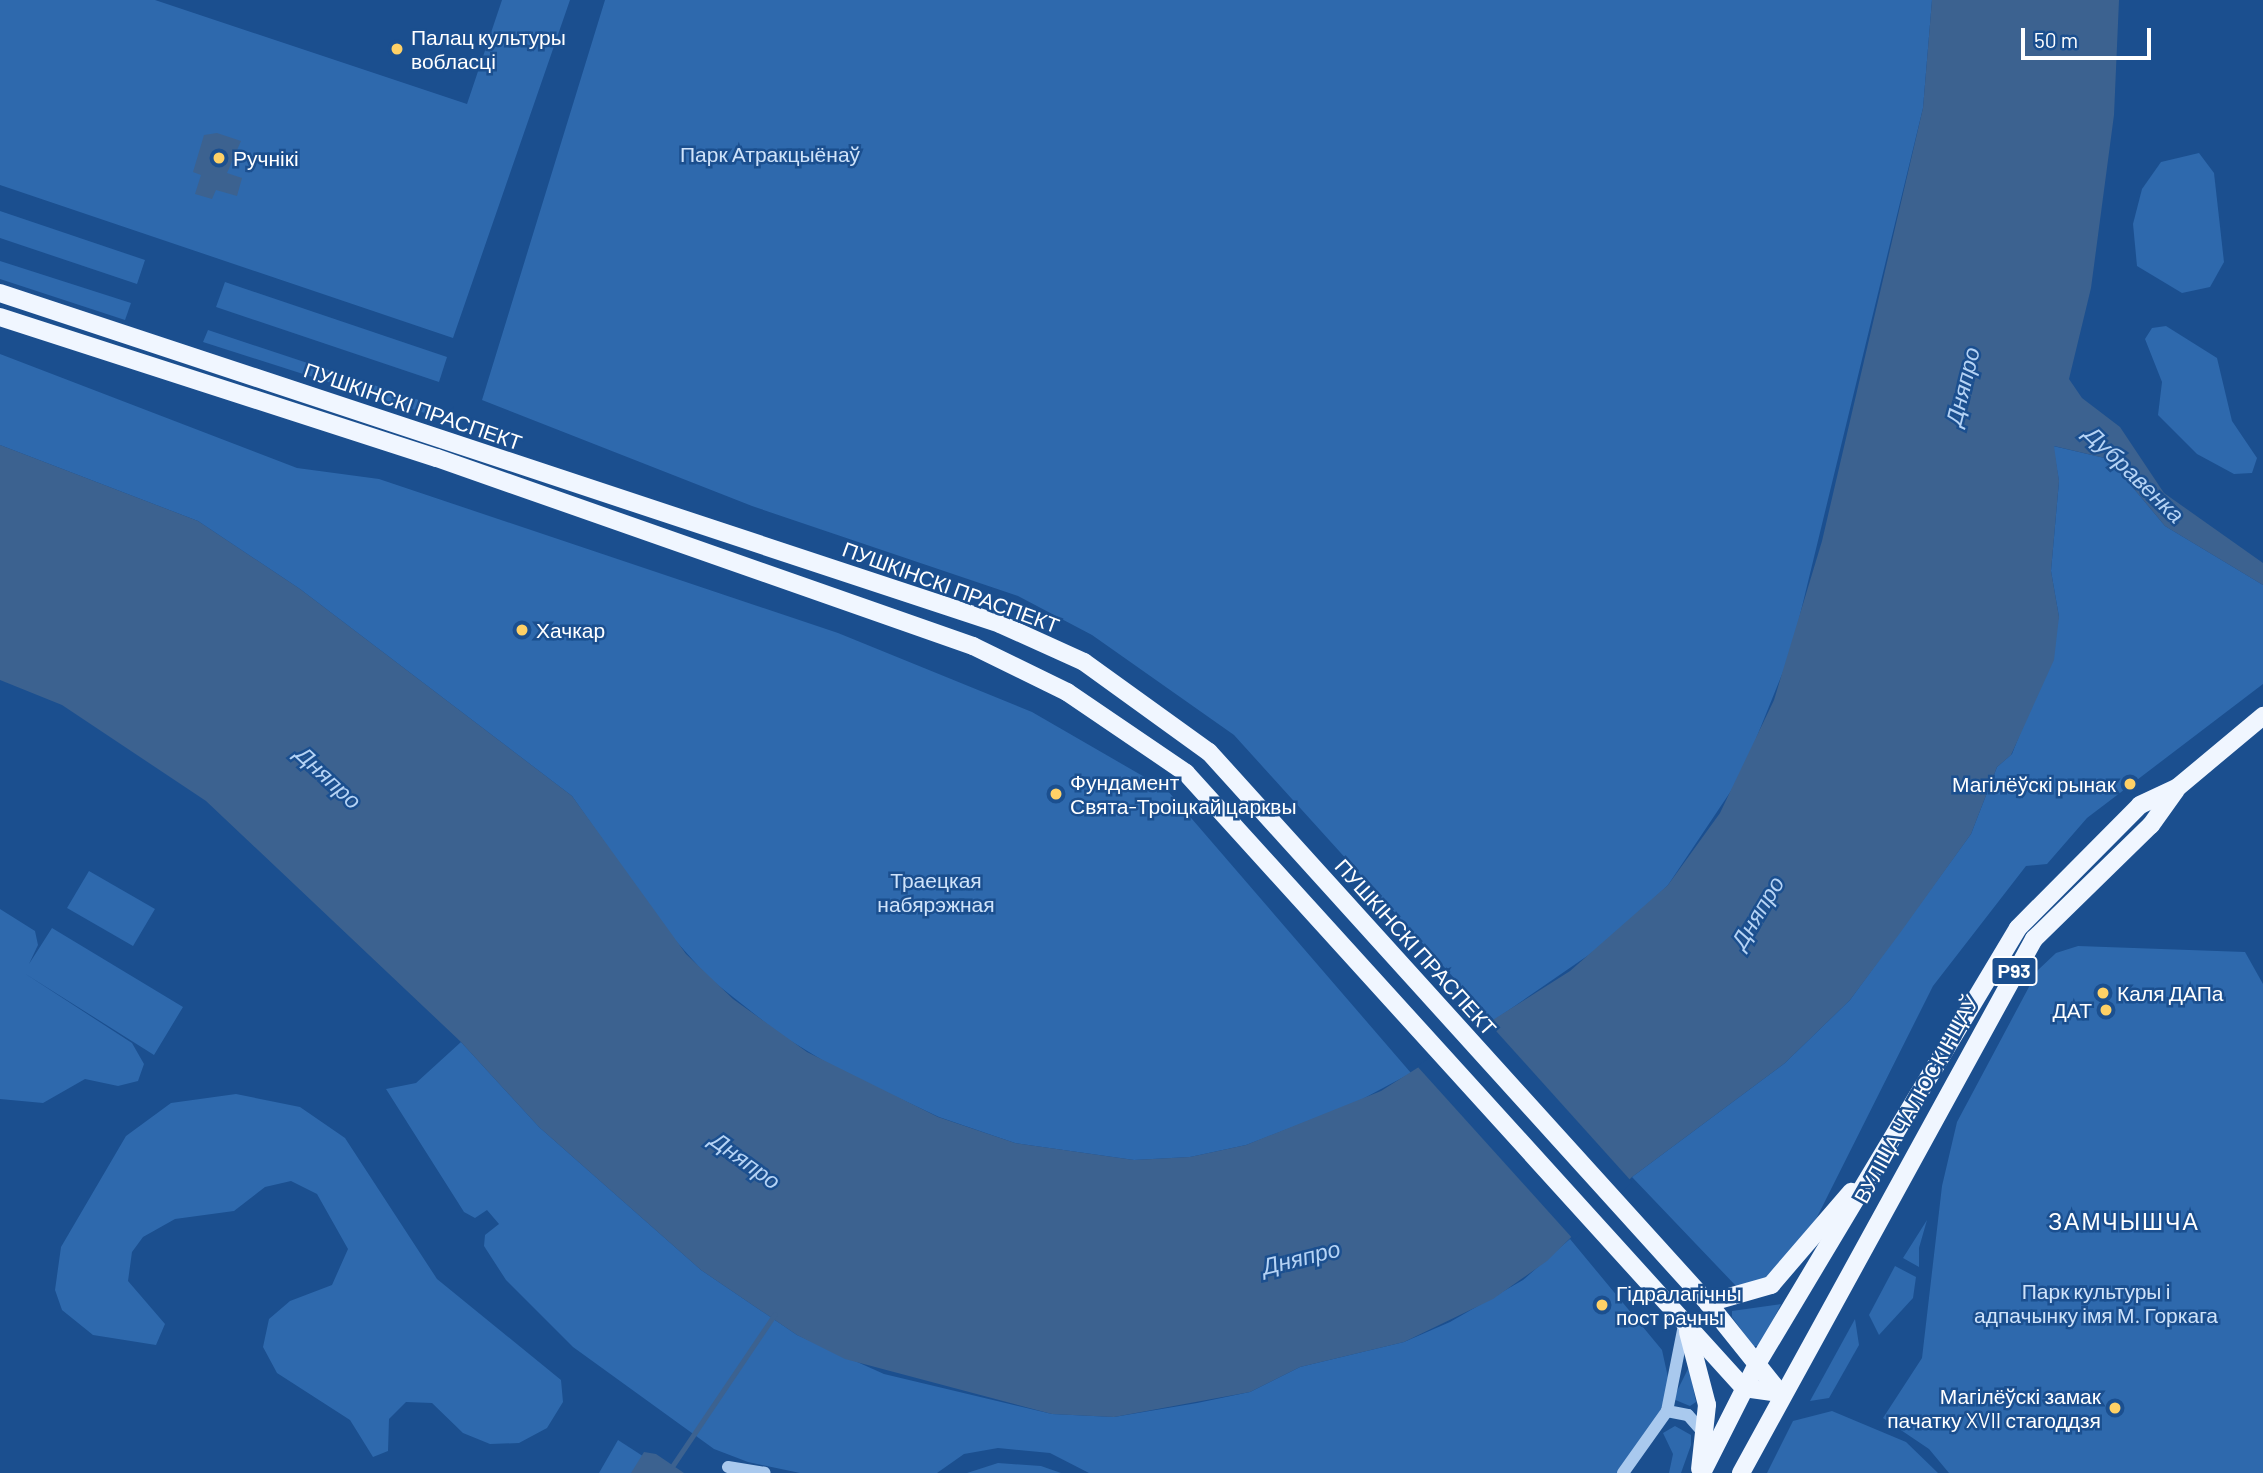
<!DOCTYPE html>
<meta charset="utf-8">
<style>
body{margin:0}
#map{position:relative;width:2263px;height:1473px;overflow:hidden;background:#1b4f8f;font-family:Barlow,sans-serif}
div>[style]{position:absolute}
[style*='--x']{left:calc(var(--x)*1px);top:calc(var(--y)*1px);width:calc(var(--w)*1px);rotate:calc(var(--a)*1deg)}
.green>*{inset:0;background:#2e69ad}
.water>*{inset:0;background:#3c6290}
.pier>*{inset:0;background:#1b4f8f}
.stream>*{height:5px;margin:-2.5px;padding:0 2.5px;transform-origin:2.5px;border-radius:2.5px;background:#3c6290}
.minor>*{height:12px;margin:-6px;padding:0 6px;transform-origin:6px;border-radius:6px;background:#a9c9ee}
.major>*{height:18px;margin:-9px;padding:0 9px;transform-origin:9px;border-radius:9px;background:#f0f6ff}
.dots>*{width:19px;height:19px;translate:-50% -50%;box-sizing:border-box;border:4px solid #1b4f8f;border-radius:50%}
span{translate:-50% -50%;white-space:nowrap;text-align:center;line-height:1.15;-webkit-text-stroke:5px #1b4f8f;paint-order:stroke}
.shield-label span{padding:2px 5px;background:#1b4f8f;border:2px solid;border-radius:5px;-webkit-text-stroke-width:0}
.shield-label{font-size:19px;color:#fff;font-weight:700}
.poi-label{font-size:21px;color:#fff}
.left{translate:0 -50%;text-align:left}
.right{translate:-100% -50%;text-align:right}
.park-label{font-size:21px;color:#cfe3fa}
.street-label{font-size:21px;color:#fff}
.water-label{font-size:23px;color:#b5d3f5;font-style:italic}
.neighbourhood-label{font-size:23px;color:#fff;letter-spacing:2px}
.scale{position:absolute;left:2021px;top:28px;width:130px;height:32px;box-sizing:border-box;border:4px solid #fff;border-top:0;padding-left:9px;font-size:21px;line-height:24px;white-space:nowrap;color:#fff;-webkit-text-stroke:5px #1b4f8f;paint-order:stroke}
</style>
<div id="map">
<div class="green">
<div style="clip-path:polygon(0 0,155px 0,467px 104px,502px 0,570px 0,453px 338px,0 185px)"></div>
<div style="clip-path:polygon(605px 0,1932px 0,1923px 108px,1791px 652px,1741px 776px,1668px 885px,1609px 941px,1493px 1021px,1234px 735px,1092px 635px,1018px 596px,752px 506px,482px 400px)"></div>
<div style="clip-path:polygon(2199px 153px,2214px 173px,2224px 262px,2210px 287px,2182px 293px,2137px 266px,2133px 224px,2142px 189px,2161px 162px)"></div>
<div style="clip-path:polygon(0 211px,145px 260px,137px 284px,0 238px)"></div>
<div style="clip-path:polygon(0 261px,131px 303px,125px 320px,0 279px)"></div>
<div style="clip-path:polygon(225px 282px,447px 357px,439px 382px,216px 307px)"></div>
<div style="clip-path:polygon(2166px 326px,2217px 358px,2232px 421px,2257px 458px,2252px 473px,2234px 474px,2197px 454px,2158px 415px,2162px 382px,2145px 339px,2152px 328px)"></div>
<div style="clip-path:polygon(208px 330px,440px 407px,431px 415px,203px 342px)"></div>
<div style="clip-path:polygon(0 354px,297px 468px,379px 479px,838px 633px,1032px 712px,1167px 790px,1411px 1073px,1355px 1103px,1246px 1145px,1190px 1157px,1134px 1160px,1015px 1143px,939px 1117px,837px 1069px,781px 1035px,709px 978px,666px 930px,572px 796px,300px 589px,198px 521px,0 445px)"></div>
<div style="clip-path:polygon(2053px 446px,2109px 459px,2165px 526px,2263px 585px,2263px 684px,2087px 818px,2047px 864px,2026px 866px,1933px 986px,1802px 1247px,1781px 1273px,1737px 1287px,1632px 1177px,1785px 1063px,1850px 1000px,1971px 834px,1997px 767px,2012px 754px,2027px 716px,2059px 617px,2051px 571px,2059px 481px)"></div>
<div style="clip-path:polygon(89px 871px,155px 909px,133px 946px,67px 908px)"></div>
<div style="clip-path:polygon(0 909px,35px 931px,38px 945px,29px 964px,52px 928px,183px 1007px,154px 1055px,24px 973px,132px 1043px,144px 1064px,138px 1081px,118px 1086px,85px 1079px,43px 1103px,0 1099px)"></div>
<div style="clip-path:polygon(2078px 946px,2245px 952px,2263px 984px,2263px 1473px,1949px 1473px,1929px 1449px,1883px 1418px,1922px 1358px,1942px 1186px,1957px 1122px,2038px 970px,2056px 953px)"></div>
<div style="clip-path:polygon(461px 1042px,539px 1127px,701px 1270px,797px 1335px,884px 1374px,1052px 1414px,1114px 1417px,1197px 1403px,1250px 1392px,1300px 1367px,1404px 1342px,1450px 1322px,1523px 1280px,1570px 1239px,1662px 1350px,1669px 1382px,1661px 1410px,1618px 1473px,1089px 1473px,1050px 1453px,998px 1448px,964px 1454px,937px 1473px,800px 1473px,748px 1462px,714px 1449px,573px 1347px,506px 1280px,484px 1246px,485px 1235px,499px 1224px,487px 1210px,475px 1218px,464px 1212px,386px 1089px,416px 1083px)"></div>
<div style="clip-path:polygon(236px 1094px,300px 1107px,345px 1138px,437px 1279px,561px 1380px,563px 1402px,547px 1428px,519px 1443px,490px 1444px,463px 1433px,432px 1403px,406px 1402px,389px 1419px,388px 1451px,373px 1457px,350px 1420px,277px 1373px,263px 1347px,269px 1319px,290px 1301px,332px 1285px,348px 1249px,317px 1194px,291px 1181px,265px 1187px,234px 1211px,175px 1219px,143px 1237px,132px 1252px,128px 1281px,165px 1324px,156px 1345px,93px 1335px,62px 1310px,55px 1290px,61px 1247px,126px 1136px,171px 1103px)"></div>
<div style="clip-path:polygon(1927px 1220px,1919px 1248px,1919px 1267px,1903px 1258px)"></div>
<div style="clip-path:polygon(1895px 1266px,1916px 1277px,1913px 1298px,1879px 1335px,1869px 1315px)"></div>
<div style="clip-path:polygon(1781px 1304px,1760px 1346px,1753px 1346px,1732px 1317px,1732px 1311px)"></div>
<div style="clip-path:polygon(1855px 1319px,1859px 1345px,1829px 1398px,1810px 1401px)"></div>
<div style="clip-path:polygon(1689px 1367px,1696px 1402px,1690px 1406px,1673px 1399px)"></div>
<div style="clip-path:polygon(1832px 1411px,1906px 1442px,1938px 1473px,1767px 1473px,1793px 1421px)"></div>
<div style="clip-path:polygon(1675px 1426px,1691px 1435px,1691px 1445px,1681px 1473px,1669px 1473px,1673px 1454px,1663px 1433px)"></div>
<div style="clip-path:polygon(618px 1440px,669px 1473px,599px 1473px)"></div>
<div style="clip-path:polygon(998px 1463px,1041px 1466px,1061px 1473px,967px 1473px)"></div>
</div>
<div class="water">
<div style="clip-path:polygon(1932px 0,2119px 0,2114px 115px,2091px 288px,2069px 379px,2082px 398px,2120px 427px,2164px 493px,2263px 563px,2263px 585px,2165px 526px,2109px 459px,2054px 446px,2059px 481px,2051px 571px,2059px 617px,2054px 660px,2011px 755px,1997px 767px,1971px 834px,1900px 933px,1850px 1000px,1785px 1063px,1632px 1177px,1547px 1261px,1493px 1299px,1404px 1342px,1300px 1367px,1250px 1392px,1114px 1417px,1052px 1414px,845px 1359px,797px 1335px,701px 1270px,539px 1127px,461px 1042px,206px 801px,62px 705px,0 680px,0 445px,198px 521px,300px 589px,572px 796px,686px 954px,733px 999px,807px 1052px,938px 1117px,1015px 1143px,1134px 1160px,1190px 1157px,1246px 1145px,1381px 1091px,1570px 971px,1668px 885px,1720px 813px,1774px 700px,1822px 541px,1923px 108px)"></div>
<div style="clip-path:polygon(217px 133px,241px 141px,227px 173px,242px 178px,237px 196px,216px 190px,212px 199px,195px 194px,201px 175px,193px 172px,204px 135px)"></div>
<div style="clip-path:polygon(644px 1452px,656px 1454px,684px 1473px,631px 1473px)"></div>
</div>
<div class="pier">
<div style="clip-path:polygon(1487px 1021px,1632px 1182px,1574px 1240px,1417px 1066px)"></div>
</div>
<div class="stream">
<div style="--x:673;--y:1465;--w:182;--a:-56"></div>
</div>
<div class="minor">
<div style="--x:1667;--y:1411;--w:21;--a:11"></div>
<div style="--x:1688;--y:1415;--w:21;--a:49"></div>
<div style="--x:728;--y:1467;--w:37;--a:9"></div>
<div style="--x:1623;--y:1473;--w:76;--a:-54.6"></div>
<div style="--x:1667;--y:1411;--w:88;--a:-78.8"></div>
</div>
<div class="major">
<div style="--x:0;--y:293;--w:1053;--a:18.31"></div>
<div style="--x:1000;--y:624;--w:92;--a:24.3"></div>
<div style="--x:1084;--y:662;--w:154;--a:35.8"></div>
<div style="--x:1209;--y:752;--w:743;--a:47.84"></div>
<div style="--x:1708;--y:1303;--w:115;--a:51.3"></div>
<div style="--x:0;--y:317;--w:459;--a:17.9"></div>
<div style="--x:437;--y:458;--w:568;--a:19.33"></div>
<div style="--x:973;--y:646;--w:105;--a:26.1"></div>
<div style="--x:1067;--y:692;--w:144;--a:34.2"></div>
<div style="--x:1186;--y:773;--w:830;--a:47.78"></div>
<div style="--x:1744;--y:1388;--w:36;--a:8"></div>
<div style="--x:1708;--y:1303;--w:66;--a:-15.9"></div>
<div style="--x:1771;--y:1285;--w:123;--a:-49.3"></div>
<div style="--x:1688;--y:1332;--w:75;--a:75.4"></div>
<div style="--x:1707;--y:1405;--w:64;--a:96.2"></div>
<div style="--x:1702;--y:1473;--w:122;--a:-63.2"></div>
<div style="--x:1757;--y:1364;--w:508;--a:-59.09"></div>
<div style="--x:2018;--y:928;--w:173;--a:-45.2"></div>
<div style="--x:2140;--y:805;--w:42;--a:-25.3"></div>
<div style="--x:2178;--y:787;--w:111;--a:-39.9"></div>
<div style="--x:1741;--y:1473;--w:609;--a:-61.25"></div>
<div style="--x:2034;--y:939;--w:163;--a:-44.3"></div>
<div style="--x:2151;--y:825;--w:43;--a:-54.5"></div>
</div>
<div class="dots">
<div style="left:397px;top:49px;background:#ffd166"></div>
<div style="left:219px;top:158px;background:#ffd166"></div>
<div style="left:522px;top:630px;background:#ffd166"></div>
<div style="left:2130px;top:784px;background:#ffd166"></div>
<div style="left:1056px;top:794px;background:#ffd166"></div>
<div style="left:2103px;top:993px;background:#ffd166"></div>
<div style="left:2106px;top:1010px;background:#ffd166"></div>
<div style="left:1602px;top:1305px;background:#ffd166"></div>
<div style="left:2115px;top:1408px;background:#ffd166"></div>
</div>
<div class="shield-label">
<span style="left:2014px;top:971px">Р93</span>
</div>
<div class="poi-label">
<span class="left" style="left:411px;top:49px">Палац культуры<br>вобласці</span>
<span class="left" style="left:233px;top:158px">Ручнікі</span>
<span class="left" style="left:536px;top:630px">Хачкар</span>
<span class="left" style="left:1070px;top:794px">Фундамент<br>Свята-Троіцкай царквы</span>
<span class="right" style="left:2116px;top:784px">Магілёўскі рынак</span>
<span class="left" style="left:2117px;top:993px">Каля ДАПа</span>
<span class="right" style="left:2092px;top:1010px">ДАТ</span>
<span class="left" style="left:1616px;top:1305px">Гідралагічны<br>пост рачны</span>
<span class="right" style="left:2101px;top:1408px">Магілёўскі замак<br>пачатку XVII стагоддзя</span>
</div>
<div class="park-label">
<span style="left:770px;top:154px">Парк Атракцыёнаў</span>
<span style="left:936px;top:892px">Траецкая<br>набярэжная</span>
<span style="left:2096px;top:1303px">Парк культуры і<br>адпачынку імя М. Горкага</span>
</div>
<div class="street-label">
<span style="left:413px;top:406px;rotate:19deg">ПУШКІНСКІ ПРАСПЕКТ</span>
<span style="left:951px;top:587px;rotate:20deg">ПУШКІНСКІ ПРАСПЕКТ</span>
<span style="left:1416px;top:947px;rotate:48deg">ПУШКІНСКІ ПРАСПЕКТ</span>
<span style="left:1916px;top:1099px;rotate:-61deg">ВУЛІЦА ЧАЛЮСКІНЦАЎ</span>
</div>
<div class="water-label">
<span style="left:1962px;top:386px;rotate:-76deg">Дняпро</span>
<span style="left:2135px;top:474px;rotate:44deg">Дубравенка</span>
<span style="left:329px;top:777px;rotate:43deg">Дняпро</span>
<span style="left:1757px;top:912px;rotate:-59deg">Дняпро</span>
<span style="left:746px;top:1160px;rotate:36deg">Дняпро</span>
<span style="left:1301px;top:1257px;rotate:-14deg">Дняпро</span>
</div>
<div class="neighbourhood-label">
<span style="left:2124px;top:1221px">ЗАМЧЫШЧА</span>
</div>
<div class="scale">50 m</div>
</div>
